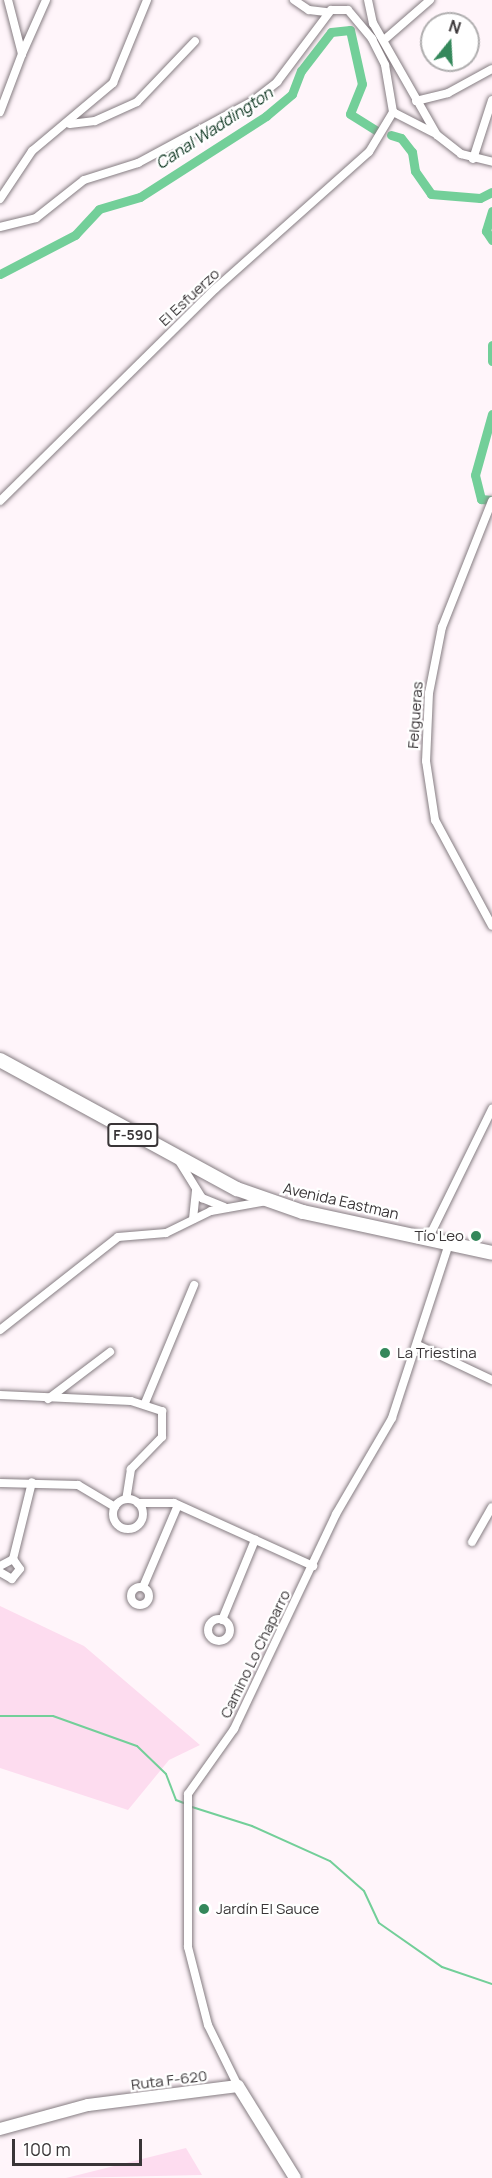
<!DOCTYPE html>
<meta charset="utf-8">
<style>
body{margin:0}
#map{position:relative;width:492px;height:2178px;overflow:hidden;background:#fff5fa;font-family:Manrope,sans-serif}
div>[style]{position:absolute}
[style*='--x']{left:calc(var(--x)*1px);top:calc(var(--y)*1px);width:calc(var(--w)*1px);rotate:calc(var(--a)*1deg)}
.green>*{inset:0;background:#fddcef}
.stream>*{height:2px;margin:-1px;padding:0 1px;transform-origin:1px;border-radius:1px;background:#73cf99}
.canal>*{height:9px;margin:-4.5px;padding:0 4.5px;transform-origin:4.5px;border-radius:4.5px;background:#73cf99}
.roads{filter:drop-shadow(0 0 2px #867d82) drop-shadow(0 0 2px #867d82)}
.street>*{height:8px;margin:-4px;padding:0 4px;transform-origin:4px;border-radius:4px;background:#fff}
.street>.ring{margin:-4px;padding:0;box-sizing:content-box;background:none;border:8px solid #fff;border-radius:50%}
.secondary>*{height:12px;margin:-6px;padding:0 6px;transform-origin:6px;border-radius:6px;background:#fff}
.primary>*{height:14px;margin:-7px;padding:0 7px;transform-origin:7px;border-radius:7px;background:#fff}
.dots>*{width:16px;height:16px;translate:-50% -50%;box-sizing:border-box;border:3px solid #fff;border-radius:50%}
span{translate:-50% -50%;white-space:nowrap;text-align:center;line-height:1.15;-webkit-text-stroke:4.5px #fff;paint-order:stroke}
.shield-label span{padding:2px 4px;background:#fff;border:2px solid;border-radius:4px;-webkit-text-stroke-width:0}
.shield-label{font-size:14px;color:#393537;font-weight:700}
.street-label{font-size:15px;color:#393537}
.poi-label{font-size:15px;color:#393537}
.right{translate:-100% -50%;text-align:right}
.left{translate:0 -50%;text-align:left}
.water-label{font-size:16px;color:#0d3520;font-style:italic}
.north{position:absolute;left:420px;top:12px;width:60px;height:60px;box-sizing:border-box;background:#fff;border:2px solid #b0aeaf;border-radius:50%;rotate:18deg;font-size:16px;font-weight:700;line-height:24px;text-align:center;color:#393537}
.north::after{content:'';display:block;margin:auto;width:21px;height:27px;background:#34885b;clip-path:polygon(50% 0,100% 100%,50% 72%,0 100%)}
.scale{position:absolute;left:12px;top:2139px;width:130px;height:27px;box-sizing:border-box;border:3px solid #393537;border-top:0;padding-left:8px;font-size:18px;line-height:21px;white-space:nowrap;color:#393537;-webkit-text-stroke:4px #fff;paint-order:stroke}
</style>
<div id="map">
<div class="green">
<div style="clip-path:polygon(0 1606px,84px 1646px,200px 1745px,169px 1760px,128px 1810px,0 1768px)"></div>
<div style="clip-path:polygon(186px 2148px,202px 2175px,66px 2178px)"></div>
</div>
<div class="stream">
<div style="--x:0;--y:1716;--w:53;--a:0"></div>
<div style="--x:53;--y:1716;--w:89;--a:19.7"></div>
<div style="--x:137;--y:1746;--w:40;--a:44"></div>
<div style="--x:166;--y:1774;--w:28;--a:69"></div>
<div style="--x:176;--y:1800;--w:9;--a:21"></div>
<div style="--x:192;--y:1807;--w:63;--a:17.6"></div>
<div style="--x:252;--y:1826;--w:85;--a:24.2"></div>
<div style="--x:330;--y:1861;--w:45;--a:41.4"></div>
<div style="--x:364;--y:1891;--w:35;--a:65"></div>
<div style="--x:379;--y:1923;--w:77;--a:34.9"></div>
<div style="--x:442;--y:1967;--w:53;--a:18.8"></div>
</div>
<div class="canal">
<div style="--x:391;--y:135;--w:10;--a:17"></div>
<div style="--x:401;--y:138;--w:18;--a:52"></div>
<div style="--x:412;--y:152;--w:19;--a:81"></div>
<div style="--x:415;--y:171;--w:28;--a:55"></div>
<div style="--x:431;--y:194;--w:49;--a:4.7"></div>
<div style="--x:480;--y:198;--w:13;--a:-27"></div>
<div style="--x:492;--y:211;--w:21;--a:107"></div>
<div style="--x:486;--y:231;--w:11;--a:56"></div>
<div style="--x:0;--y:274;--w:85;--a:-27.5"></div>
<div style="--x:75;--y:235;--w:35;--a:-47"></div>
<div style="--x:99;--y:209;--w:43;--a:-16.3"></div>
<div style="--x:140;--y:197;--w:150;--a:-32.7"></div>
<div style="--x:266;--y:116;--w:34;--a:-40"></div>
<div style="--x:292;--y:94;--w:25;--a:-69"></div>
<div style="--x:301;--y:71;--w:49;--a:-52.4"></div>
<div style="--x:331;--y:32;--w:19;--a:-6"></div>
<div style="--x:350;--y:30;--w:55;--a:77.5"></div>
<div style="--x:362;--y:84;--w:32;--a:112"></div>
<div style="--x:350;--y:114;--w:32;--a:32"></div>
<div style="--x:492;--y:345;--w:16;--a:90"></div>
<div style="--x:492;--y:414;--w:63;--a:105.6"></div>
<div style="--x:475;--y:475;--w:25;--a:76"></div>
<div style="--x:481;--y:499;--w:11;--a:5"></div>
</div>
<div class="roads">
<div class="street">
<div style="--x:294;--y:0;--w:18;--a:34"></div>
<div style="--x:309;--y:10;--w:17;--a:7"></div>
<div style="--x:368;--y:0;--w:24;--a:78"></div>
<div style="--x:373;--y:23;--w:129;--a:60.3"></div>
<div style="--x:437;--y:135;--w:31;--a:38"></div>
<div style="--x:461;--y:154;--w:32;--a:14"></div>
<div style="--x:384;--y:40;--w:61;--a:-41"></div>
<div style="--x:22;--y:54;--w:59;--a:-66"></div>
<div style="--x:416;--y:101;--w:33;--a:-14"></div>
<div style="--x:448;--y:93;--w:50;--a:-28.6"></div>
<div style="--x:0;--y:112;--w:62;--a:-69.2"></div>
<div style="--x:22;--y:54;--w:56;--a:-104.5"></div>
<div style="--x:393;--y:112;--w:46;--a:27.1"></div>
<div style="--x:70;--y:124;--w:25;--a:-7"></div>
<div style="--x:95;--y:121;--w:46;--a:-24.3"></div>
<div style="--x:137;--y:102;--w:84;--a:-46.4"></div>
<div style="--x:473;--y:159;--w:62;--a:-72.1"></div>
<div style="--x:0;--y:199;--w:58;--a:-56.3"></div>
<div style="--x:32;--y:151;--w:106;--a:-40"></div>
<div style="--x:113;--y:83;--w:90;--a:-67.7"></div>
<div style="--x:0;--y:227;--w:37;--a:-14"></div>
<div style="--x:36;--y:218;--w:61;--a:-38.4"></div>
<div style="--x:84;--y:180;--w:57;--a:-17.5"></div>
<div style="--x:138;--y:163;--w:131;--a:-28.3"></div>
<div style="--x:253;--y:101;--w:31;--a:-38"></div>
<div style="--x:277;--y:82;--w:90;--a:-53.1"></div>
<div style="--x:331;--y:10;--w:17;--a:0"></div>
<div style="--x:348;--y:10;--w:38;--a:50"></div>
<div style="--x:372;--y:39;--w:29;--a:63"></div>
<div style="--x:385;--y:65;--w:48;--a:80.3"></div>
<div style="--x:0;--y:501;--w:302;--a:-44.6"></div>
<div style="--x:215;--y:289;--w:206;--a:-41.7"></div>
<div style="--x:369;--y:152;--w:47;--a:-59"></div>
<div style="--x:492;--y:501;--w:136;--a:111.6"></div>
<div style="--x:442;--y:627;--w:67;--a:101.1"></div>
<div style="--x:429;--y:693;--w:68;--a:92.5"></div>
<div style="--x:426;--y:761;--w:60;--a:81.3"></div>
<div style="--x:435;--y:820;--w:120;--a:61.7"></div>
<div style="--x:179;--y:1161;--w:44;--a:58.1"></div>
<div style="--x:202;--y:1198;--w:24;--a:22"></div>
<div style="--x:193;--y:1219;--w:29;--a:-84"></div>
<div style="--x:429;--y:1237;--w:143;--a:-63.8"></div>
<div style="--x:0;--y:1330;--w:150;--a:-38.2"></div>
<div style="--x:118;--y:1237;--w:48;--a:-4.8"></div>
<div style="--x:166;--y:1233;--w:50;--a:-26.1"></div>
<div style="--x:211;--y:1211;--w:58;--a:-10"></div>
<div style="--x:418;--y:1345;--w:82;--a:25.3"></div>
<div style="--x:0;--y:1395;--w:131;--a:2.6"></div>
<div style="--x:131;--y:1401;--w:33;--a:18"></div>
<div style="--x:162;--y:1411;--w:26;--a:90"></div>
<div style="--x:162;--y:1437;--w:45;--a:134.1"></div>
<div style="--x:131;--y:1469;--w:30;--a:99"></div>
<div style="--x:48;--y:1399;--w:78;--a:-37.2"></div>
<div style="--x:145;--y:1403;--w:128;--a:-67.4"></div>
<div style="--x:0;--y:1483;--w:78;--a:1.5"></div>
<div style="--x:78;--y:1485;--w:43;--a:30.7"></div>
<div class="ring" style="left:113px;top:1499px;width:22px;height:22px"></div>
<div style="--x:138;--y:1503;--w:36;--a:0"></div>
<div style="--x:174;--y:1503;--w:153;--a:24.4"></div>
<div style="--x:472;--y:1542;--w:40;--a:-60.3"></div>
<div style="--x:13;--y:1559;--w:79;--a:-76.1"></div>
<div style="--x:0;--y:1566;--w:15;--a:-28"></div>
<div style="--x:13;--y:1559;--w:12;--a:55"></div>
<div style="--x:20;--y:1569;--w:13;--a:129"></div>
<div style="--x:12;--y:1579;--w:14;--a:-150"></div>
<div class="ring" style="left:131px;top:1587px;width:10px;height:10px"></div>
<div style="--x:143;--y:1587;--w:89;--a:-66.9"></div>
<div class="ring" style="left:208px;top:1619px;width:14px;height:14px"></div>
<div style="--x:222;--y:1620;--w:87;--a:-67.6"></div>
<div style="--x:238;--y:2086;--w:68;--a:-116.2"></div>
<div style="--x:208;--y:2025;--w:81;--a:-104.4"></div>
<div style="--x:188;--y:1947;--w:153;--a:-90"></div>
<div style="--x:188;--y:1794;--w:80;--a:-54.7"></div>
<div style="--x:234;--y:1729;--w:238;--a:-64.6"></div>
<div style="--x:336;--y:1514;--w:111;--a:-59.7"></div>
<div style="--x:392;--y:1418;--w:186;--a:-71.9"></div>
</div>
<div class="secondary">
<div style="--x:0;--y:2129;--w:91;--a:-15.3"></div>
<div style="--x:88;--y:2105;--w:151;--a:-7.2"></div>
<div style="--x:238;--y:2086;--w:108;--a:58.2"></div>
</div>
<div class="primary">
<div style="--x:0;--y:1060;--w:270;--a:28.6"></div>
<div style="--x:237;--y:1189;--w:70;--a:19.2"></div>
<div style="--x:303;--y:1212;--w:193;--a:12.2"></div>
</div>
</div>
<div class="dots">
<div style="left:476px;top:1236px;background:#34885b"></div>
<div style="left:385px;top:1353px;background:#34885b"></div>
<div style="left:204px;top:1909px;background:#34885b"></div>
</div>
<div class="shield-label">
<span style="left:133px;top:1135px">F-590</span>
</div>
<div class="street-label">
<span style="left:189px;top:297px;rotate:-43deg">El Esfuerzo</span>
<span style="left:415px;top:715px;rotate:-86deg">Felgueras</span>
<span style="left:341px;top:1201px;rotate:13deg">Avenida Eastman</span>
<span style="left:255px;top:1654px;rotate:-64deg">Camino Lo Chaparro</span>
<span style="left:169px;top:2080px;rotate:-7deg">Ruta F-620</span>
</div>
<div class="poi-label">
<span class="right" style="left:464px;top:1236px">Tío Leo</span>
<span class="left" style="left:397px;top:1353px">La Triestina</span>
<span class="left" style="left:216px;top:1909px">Jardín El Sauce</span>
</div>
<div class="water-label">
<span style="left:214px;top:128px;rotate:-33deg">Canal Waddington</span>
</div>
<div class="north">N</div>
<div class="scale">100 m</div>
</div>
